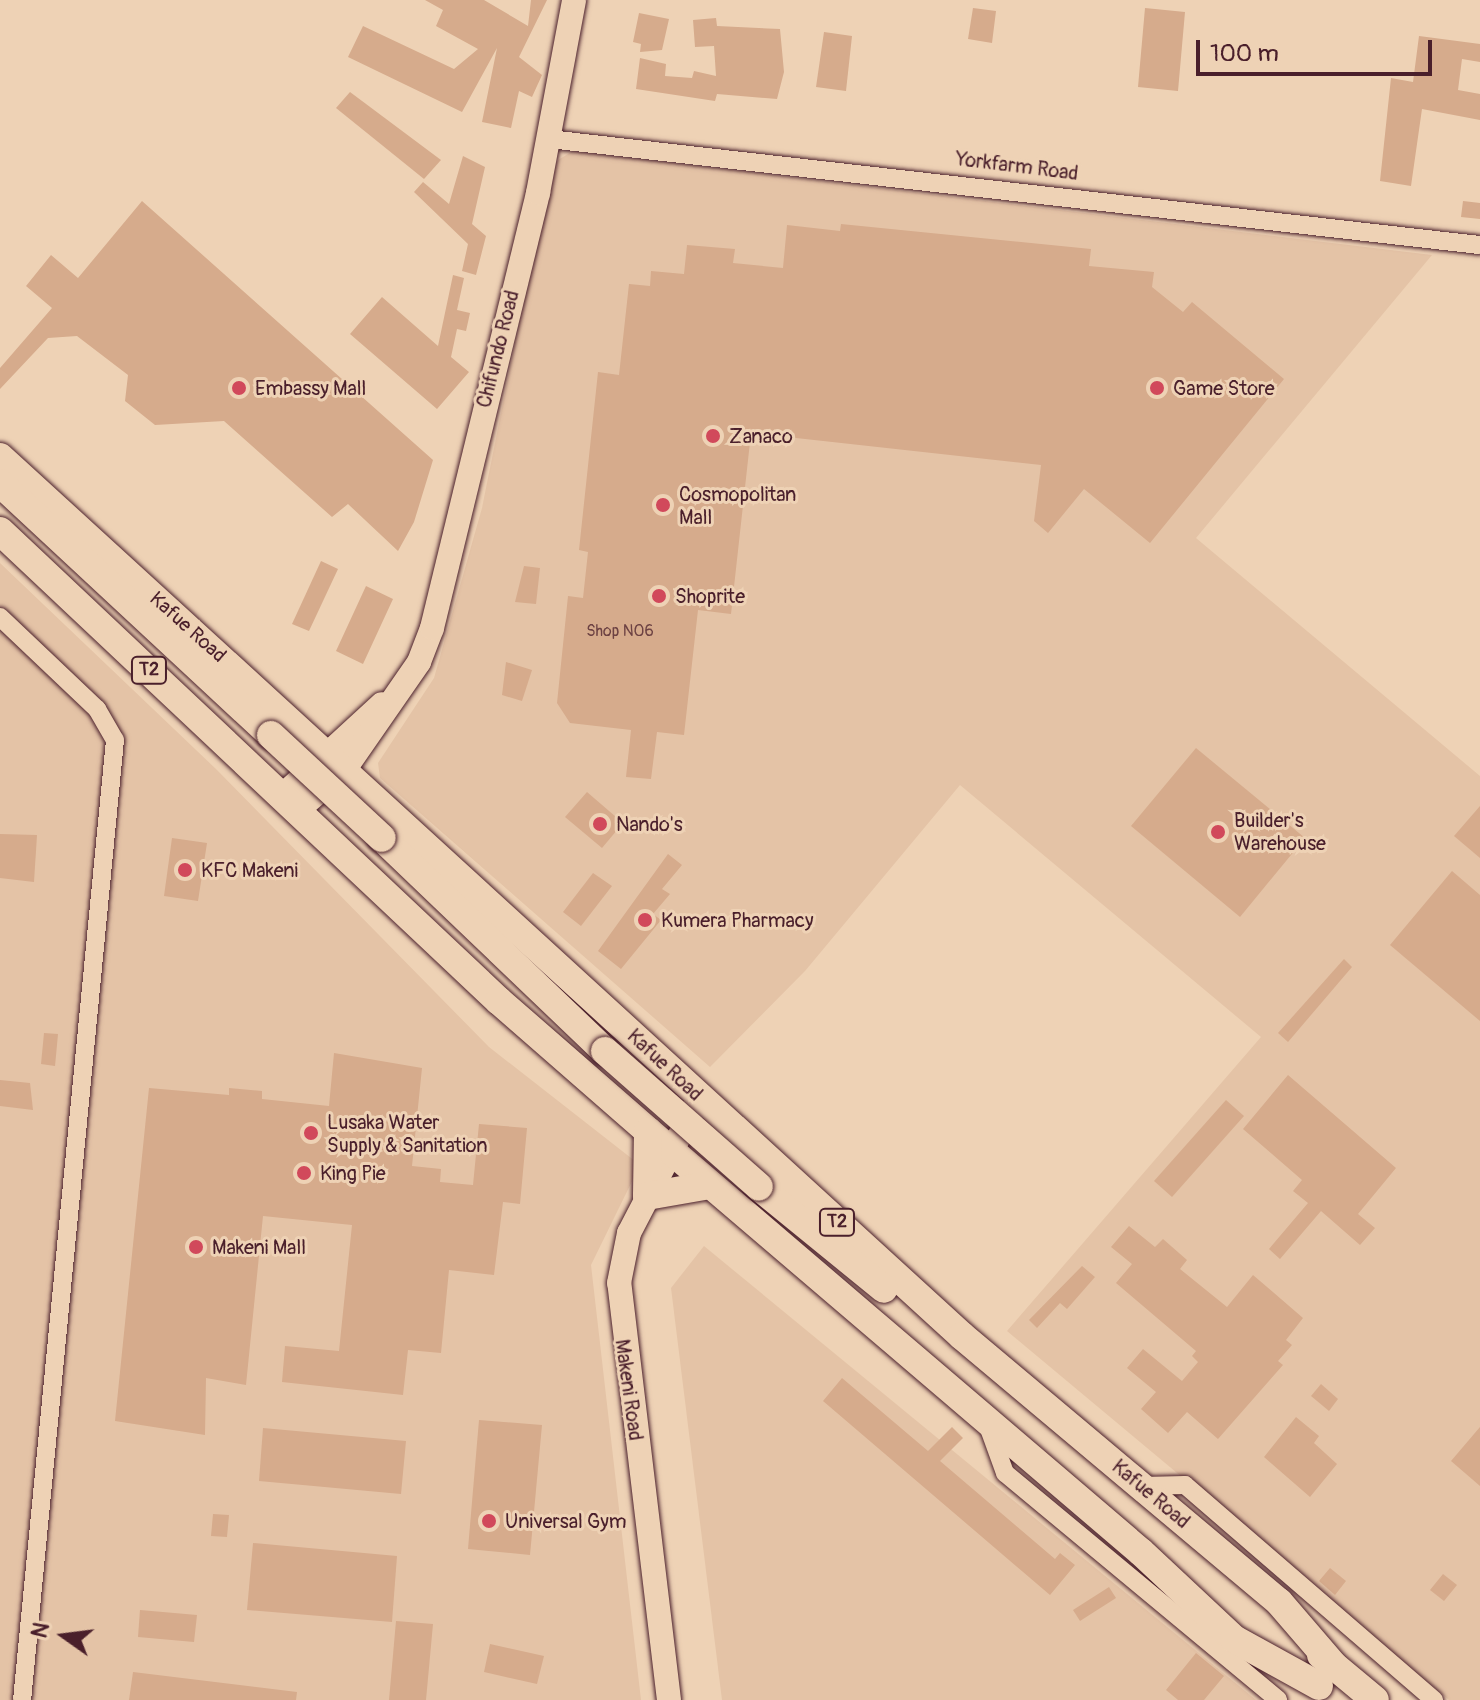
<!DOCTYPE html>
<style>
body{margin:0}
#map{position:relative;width:1480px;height:1700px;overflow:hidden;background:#eed2b5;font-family:Pangolin,sans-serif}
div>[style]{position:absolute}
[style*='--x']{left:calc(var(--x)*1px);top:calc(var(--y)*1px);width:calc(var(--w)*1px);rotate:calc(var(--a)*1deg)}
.built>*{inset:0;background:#e4c3a6}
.building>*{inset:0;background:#d6ab8c}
.roads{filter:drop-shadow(0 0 2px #4a1f2b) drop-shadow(0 0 2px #4a1f2b)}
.street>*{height:18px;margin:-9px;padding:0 9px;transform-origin:9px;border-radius:9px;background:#eed2b5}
.secondary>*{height:24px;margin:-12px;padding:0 12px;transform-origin:12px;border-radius:12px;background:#eed2b5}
.primary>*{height:28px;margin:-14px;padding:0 14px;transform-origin:14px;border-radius:14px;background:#eed2b5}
.bridges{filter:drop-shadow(0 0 2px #4a1f2b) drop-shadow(0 0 2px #4a1f2b)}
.primary-bridge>*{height:28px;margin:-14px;padding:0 14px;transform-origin:14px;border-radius:14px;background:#eed2b5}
.dots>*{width:22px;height:22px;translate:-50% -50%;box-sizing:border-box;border:4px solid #eed2b5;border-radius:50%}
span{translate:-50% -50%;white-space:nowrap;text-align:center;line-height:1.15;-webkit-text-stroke:6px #eed2b5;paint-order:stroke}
.number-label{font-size:16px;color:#6d4243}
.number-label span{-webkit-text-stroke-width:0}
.shield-label span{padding:2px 6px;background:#eed2b5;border:2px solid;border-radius:6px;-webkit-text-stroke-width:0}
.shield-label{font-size:18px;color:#4a1f2b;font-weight:700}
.street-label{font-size:20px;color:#4a1f2b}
.poi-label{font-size:20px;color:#4a1f2b}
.left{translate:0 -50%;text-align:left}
.north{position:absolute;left:24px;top:1596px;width:80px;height:80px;-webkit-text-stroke:6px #eed2b5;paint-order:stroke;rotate:284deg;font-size:22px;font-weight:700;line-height:32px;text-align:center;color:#4a1f2b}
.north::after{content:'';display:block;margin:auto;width:28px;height:36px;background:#4a1f2b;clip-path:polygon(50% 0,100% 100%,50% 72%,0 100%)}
.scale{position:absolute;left:1196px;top:40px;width:236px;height:36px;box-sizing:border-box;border:4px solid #4a1f2b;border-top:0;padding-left:10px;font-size:24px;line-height:28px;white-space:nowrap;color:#4a1f2b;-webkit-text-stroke:6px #eed2b5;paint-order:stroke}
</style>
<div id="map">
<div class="built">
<div style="clip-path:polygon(573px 151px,1432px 255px,1196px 538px,1480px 776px,1480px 1700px,1449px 1700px,1007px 1331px,1261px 1037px,960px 785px,805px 971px,710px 1067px,380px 778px,378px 763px,434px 678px,482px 508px,548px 178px,558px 160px)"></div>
<div style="clip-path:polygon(0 563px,217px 770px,489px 1047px,640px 1165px,591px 1265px,641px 1700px,0 1700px)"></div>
<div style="clip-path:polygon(704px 1246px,1256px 1700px,722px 1700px,671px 1288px)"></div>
</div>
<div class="building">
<div style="clip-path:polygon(425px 0,484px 0,528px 26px,531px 0,547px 0,519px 57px,542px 75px,532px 97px,519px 91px,511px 128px,482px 122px,497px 48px,462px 112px,348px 57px,363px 26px,454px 69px,478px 49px,436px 26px,443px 10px)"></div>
<div style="clip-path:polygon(973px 8px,996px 11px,992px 43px,968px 39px)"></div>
<div style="clip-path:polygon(1145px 8px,1185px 12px,1178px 91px,1138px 87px)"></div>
<div style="clip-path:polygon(639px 13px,669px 19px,662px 50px,640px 52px,641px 44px,633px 42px)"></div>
<div style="clip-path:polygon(716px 18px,717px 26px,780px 29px,784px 72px,777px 99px,717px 94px,715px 101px,636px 89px,640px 58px,666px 64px,665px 76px,692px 78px,694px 71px,716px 76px,714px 46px,695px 47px,693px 20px)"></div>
<div style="clip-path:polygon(824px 32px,852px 36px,846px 91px,816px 87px)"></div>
<div style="clip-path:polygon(1419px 36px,1480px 44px,1480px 62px,1462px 59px,1458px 90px,1480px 94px,1480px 120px,1422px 109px,1411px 186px,1380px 181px,1391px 78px,1413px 82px)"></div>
<div style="clip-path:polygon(350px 92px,441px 160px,424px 179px,336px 108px)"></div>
<div style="clip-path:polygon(463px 156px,485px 167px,472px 224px,486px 236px,476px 275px,462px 271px,468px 244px,414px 192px,423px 182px,449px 204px)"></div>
<div style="clip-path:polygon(142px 201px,433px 460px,414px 522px,398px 551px,348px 504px,332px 517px,224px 421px,155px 425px,125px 401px,128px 375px,77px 336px,48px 338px,0 389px,0 368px,52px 308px,26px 286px,51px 255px,78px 278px)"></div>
<div style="clip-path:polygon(1463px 201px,1480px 203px,1480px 219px,1461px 217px)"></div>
<div style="clip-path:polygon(841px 224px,1091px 249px,1089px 266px,1154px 272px,1152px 287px,1183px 312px,1192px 302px,1284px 379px,1150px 543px,1084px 489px,1048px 533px,1034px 521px,1041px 465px,751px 433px,731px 614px,698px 610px,684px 735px,657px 732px,651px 779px,626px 777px,631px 730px,570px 723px,557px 703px,568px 596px,583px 598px,588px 552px,579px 550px,598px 372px,619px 375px,629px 284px,650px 286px,651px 271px,684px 274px,687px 245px,735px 249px,733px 263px,783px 268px,787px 225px,840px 231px)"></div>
<div style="clip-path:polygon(453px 275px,464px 278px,457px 310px,470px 313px,466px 331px,457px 329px,451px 357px,469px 372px,437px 409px,350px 334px,382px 297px,438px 346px)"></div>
<div style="clip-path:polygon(321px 561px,338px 569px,309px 631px,292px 624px)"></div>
<div style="clip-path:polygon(524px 566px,540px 568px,536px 604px,515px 602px)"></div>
<div style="clip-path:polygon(366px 586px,393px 599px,363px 664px,336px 651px)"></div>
<div style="clip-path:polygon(506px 662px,532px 670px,522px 701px,502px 695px)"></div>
<div style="clip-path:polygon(1196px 748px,1305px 838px,1240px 917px,1131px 826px)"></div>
<div style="clip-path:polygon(587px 792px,623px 823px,602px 848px,565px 817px)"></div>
<div style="clip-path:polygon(1480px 806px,1480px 858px,1454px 836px)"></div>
<div style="clip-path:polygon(0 834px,37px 835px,34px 882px,0 878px)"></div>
<div style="clip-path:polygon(172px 838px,207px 843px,198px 901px,164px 896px)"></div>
<div style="clip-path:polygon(668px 854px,682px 865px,662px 889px,670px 894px,653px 914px,661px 920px,621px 969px,598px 951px)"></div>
<div style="clip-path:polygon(1452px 871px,1480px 895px,1480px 1021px,1390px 945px)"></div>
<div style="clip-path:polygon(593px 873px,612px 886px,581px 926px,563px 912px)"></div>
<div style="clip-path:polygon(1344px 959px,1352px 967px,1288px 1042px,1278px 1033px)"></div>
<div style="clip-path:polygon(44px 1033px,58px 1034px,55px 1066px,41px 1064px)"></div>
<div style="clip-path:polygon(334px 1053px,422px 1068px,412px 1166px,441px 1169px,440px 1182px,473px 1185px,479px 1124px,527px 1128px,520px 1204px,503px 1202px,494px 1275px,449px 1270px,441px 1353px,408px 1350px,403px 1395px,282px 1382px,285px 1346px,339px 1351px,352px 1225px,263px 1216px,246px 1385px,206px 1378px,205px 1435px,115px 1421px,149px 1088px,229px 1095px,229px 1088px,262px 1091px,262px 1099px,329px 1106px)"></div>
<div style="clip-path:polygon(1288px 1075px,1396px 1168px,1358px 1214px,1375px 1228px,1360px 1245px,1321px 1211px,1280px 1259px,1269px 1249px,1308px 1203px,1293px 1191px,1302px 1180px,1243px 1129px)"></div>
<div style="clip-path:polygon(0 1080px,30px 1083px,33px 1110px,0 1106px)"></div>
<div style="clip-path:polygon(1226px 1100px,1244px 1116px,1172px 1197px,1154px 1181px)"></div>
<div style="clip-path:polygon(1129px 1226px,1155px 1247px,1163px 1239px,1187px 1260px,1180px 1269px,1227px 1307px,1253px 1275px,1303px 1318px,1286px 1340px,1292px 1345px,1278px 1361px,1283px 1365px,1218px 1439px,1187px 1412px,1168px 1433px,1141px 1409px,1156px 1392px,1127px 1368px,1143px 1349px,1182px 1381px,1198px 1362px,1192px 1356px,1196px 1351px,1116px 1283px,1132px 1264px,1111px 1247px)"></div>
<div style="clip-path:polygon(1082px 1266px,1095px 1277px,1067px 1309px,1060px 1303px,1037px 1328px,1029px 1320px)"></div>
<div style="clip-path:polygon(842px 1378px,928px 1451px,952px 1427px,963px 1438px,940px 1461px,1055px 1559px,1060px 1553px,1075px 1565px,1050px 1595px,823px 1401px)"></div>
<div style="clip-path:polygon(1321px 1384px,1338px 1399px,1329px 1411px,1311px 1396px)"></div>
<div style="clip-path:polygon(1296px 1417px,1319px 1436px,1314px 1443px,1337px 1464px,1310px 1497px,1264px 1457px)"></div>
<div style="clip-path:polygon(479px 1420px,542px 1425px,530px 1555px,468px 1549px)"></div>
<div style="clip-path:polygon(1480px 1427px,1480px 1486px,1451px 1461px)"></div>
<div style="clip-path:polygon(263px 1428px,406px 1441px,401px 1494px,259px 1481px)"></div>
<div style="clip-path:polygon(213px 1514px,229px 1515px,227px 1537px,211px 1536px)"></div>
<div style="clip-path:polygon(253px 1543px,397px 1556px,392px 1622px,247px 1610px)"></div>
<div style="clip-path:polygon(1330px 1568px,1346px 1581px,1335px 1595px,1319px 1581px)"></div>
<div style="clip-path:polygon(1443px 1574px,1457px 1585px,1444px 1601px,1430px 1590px)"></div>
<div style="clip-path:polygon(1109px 1587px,1116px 1598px,1080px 1621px,1073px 1610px)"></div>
<div style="clip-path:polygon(140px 1610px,197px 1615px,194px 1642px,138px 1637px)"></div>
<div style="clip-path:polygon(396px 1621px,433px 1624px,426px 1700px,389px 1700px)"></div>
<div style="clip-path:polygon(490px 1644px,544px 1656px,537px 1684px,484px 1672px)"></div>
<div style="clip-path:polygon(1196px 1653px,1224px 1676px,1204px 1700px,1178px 1700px,1166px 1690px)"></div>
<div style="clip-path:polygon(133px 1672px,297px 1692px,296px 1700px,129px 1700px)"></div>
</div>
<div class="roads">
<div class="street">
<div style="--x:549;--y:139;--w:937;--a:6.5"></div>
<div style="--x:0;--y:617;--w:134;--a:43.5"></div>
<div style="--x:97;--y:709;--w:36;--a:60"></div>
<div style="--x:115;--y:740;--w:964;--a:95.53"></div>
<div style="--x:988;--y:1426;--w:50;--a:70.1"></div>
<div style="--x:1005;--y:1473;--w:355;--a:39.7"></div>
<div style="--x:1142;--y:1486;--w:43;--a:-1.3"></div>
<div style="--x:1185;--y:1485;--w:329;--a:40.8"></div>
</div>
<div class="secondary">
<div style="--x:283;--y:795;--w:134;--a:-42.6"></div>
<div style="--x:299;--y:809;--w:61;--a:-41"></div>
<div style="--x:345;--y:769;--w:130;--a:-55.3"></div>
<div style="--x:419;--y:662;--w:36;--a:-69"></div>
<div style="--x:432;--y:628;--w:448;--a:-76.3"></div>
<div style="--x:538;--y:193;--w:196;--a:-79.4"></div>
<div style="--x:669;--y:1700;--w:420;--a:-96.8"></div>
<div style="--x:619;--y:1283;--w:51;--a:-78.7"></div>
<div style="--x:629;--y:1233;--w:143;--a:-62.5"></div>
</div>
<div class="primary">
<div style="--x:0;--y:457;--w:1303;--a:42.42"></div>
<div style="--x:962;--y:1336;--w:414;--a:40"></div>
<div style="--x:1279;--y:1602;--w:86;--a:49.3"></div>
<div style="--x:0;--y:483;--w:370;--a:42.9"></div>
<div style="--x:0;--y:531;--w:685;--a:43.29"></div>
<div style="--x:499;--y:1001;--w:198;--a:41.1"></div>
<div style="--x:648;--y:1131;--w:648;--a:40.5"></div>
<div style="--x:1141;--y:1552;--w:127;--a:43.1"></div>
<div style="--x:1234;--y:1639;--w:97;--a:28.9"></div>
<div style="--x:382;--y:838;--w:308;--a:43.7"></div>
<div style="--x:648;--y:1131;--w:65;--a:90.9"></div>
<div style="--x:647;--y:1196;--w:64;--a:-9.9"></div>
<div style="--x:759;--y:1187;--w:161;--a:39.2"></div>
<div style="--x:1321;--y:1655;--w:70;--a:39.8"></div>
</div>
</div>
<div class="bridges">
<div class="primary-bridge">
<div style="--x:271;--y:735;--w:151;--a:42.9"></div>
<div style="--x:605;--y:1051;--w:205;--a:41.4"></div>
</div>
</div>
<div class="dots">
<div style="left:239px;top:388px;background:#d1495b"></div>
<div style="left:1157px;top:388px;background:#d1495b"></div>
<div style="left:713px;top:436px;background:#d1495b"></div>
<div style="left:663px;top:505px;background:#d1495b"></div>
<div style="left:659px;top:596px;background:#d1495b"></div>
<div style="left:600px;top:824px;background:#d1495b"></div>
<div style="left:1218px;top:832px;background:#d1495b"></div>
<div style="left:185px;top:870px;background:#d1495b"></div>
<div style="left:645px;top:920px;background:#d1495b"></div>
<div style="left:311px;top:1133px;background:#d1495b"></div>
<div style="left:304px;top:1173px;background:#d1495b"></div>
<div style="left:196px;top:1247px;background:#d1495b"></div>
<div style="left:489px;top:1521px;background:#d1495b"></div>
</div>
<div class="number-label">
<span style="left:620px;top:631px">Shop N06</span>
</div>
<div class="shield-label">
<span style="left:149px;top:670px">T2</span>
<span style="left:837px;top:1222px">T2</span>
</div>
<div class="street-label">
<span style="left:1017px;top:166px;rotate:7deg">Yorkfarm Road</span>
<span style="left:498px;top:349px;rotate:-76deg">Chifundo Road</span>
<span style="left:188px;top:627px;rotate:42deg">Kafue Road</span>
<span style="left:665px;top:1065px;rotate:43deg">Kafue Road</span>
<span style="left:629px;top:1390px;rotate:82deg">Makeni Road</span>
<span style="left:1151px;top:1494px;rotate:40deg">Kafue Road</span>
</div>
<div class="poi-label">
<span class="left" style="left:255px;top:388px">Embassy Mall</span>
<span class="left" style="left:1173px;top:388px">Game Store</span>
<span class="left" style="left:729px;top:436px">Zanaco</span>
<span class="left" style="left:679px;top:506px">Cosmopolitan<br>Mall</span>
<span class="left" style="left:675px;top:596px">Shoprite</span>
<span class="left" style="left:1234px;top:832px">Builder's<br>Warehouse</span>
<span class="left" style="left:616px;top:824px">Nando's</span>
<span class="left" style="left:201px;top:870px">KFC Makeni</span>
<span class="left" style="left:661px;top:920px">Kumera Pharmacy</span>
<span class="left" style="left:327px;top:1134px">Lusaka Water<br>Supply &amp; Sanitation</span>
<span class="left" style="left:320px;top:1173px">King Pie</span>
<span class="left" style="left:212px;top:1247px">Makeni Mall</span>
<span class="left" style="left:505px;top:1521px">Universal Gym</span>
</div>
<div class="north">N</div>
<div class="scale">100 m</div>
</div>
